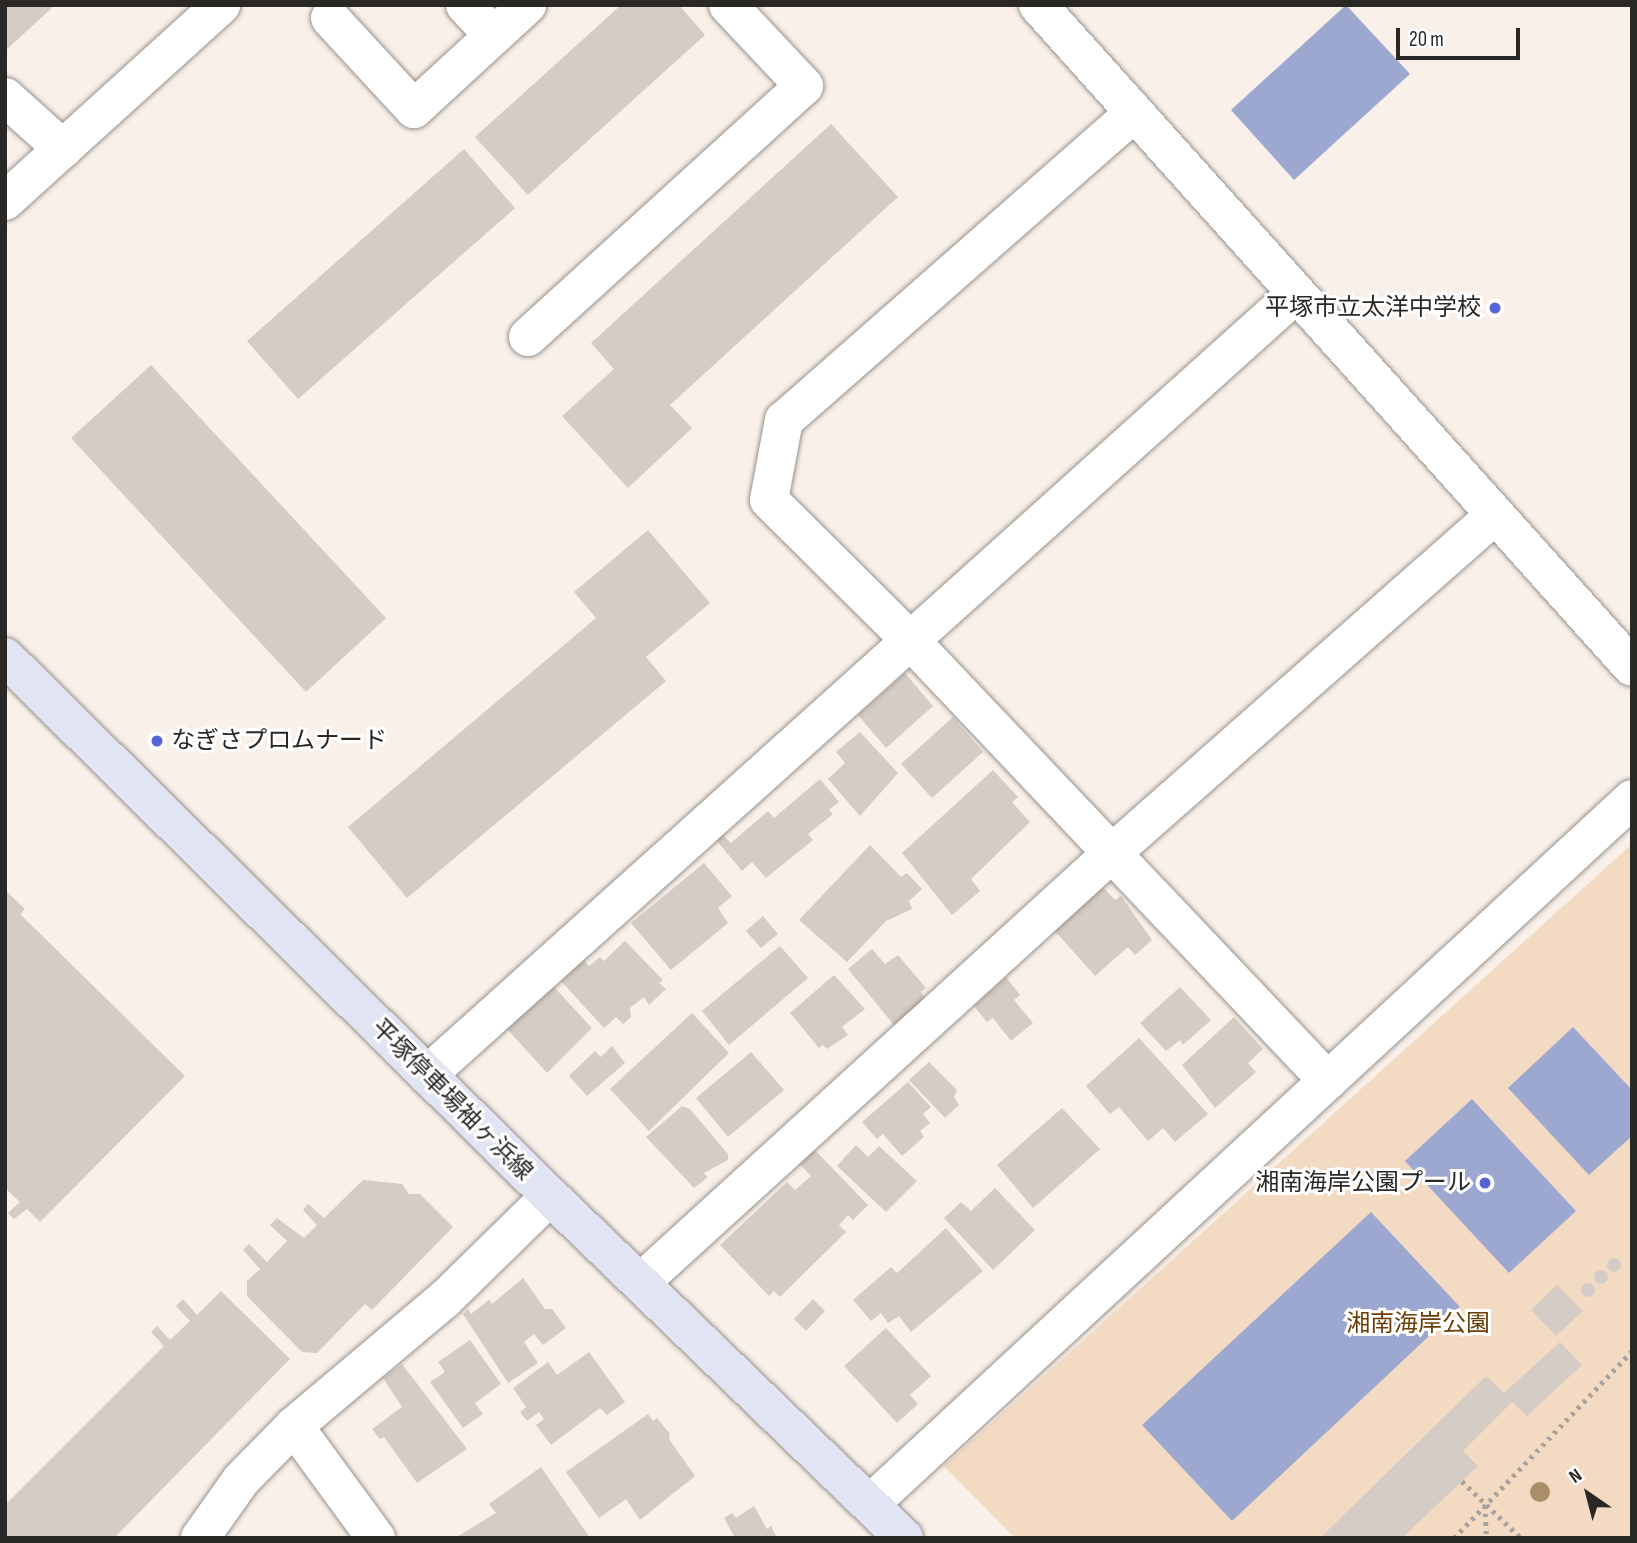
<!DOCTYPE html>
<meta charset="utf-8">
<style>
body{margin:0}
#map{position:relative;width:1637px;height:1543px;overflow:hidden;background:#f8f0e9;font-family:"Sofia Sans Condensed","Noto Sans JP",sans-serif}
div>[style]{position:absolute}
[style*='--x']{left:calc(var(--x)*1px);top:calc(var(--y)*1px);width:calc(var(--w)*1px);rotate:calc(var(--a)*1deg)}
.green>*{inset:0;background:#f3dac3}
.water>*{inset:0;background:#9da8d0}
.building>*{inset:0;background:#d4ccc5}
.round{border-radius:50%}
.path>*{height:4.5px;margin-top:-2.25px;transform-origin:0;background:repeating-linear-gradient(90deg,#a9a39d 0 3.5px,transparent 0 8.5px)}
.roads{filter:drop-shadow(0 0 2px #99928c) drop-shadow(0 0 2px #99928c)}
.minor>*{height:38px;margin:-19px;padding:0 19px;transform-origin:19px;border-radius:19px;background:#fff}
.major>*{height:38px;margin:-19px;padding:0 19px;transform-origin:19px;border-radius:19px;background:#e0e4f3}
.trees>*{width:20px;height:20px;margin:-10px;border-radius:50%;background:#aa8e6c}
.dots>*{width:19px;height:19px;translate:-50% -50%;box-sizing:border-box;border:4px solid #fff;border-radius:50%}
span{translate:-50% -50%;white-space:nowrap;text-align:center;line-height:1.15;-webkit-text-stroke:6px #fff;paint-order:stroke}
.poi-label{font-size:24px;color:#2a2825}
.right{translate:-100% -50%;text-align:right}
.left{translate:0 -50%;text-align:left}
.street-label{font-size:24px;color:#2a2825}
.park-label{font-size:24px;color:#6b3e06}
.frame{position:absolute;inset:0;border:7px solid #2a2825;pointer-events:none}
.north{position:absolute;left:1553px;top:1459px;width:70px;height:70px;-webkit-text-stroke:5px #fff;paint-order:stroke;rotate:325deg;font-size:19px;font-weight:700;line-height:28px;text-align:center;color:#2a2825}
.north::after{content:'';display:block;margin:auto;width:24px;height:32px;background:#2a2825;clip-path:polygon(50% 0,100% 100%,50% 72%,0 100%)}
.scale{position:absolute;left:1396px;top:28px;width:124px;height:32px;box-sizing:border-box;border:4px solid #2a2825;border-top:0;padding-left:9px;font-size:21px;line-height:24px;white-space:nowrap;color:#2a2825;-webkit-text-stroke:5px #fff;paint-order:stroke}
</style>
<div id="map">
<div class="green">
<div style="clip-path:polygon(1632px 844px,1632px 1538px,1015px 1538px,944px 1466px)"></div>
</div>
<div class="water">
<div style="clip-path:polygon(1346px 5px,1410px 74px,1294px 180px,1231px 110px)"></div>
<div style="clip-path:polygon(1573px 1027px,1632px 1090px,1632px 1136px,1589px 1175px,1508px 1088px)"></div>
<div style="clip-path:polygon(1472px 1099px,1576px 1211px,1509px 1273px,1405px 1161px)"></div>
<div style="clip-path:polygon(1371px 1212px,1460px 1307px,1232px 1521px,1142px 1425px)"></div>
</div>
<div class="building">
<div style="clip-path:polygon(5px 5px,55px 5px,5px 51px)"></div>
<div style="clip-path:polygon(621px 5px,679px 5px,705px 35px,528px 195px,475px 137px)"></div>
<div style="clip-path:polygon(831px 124px,898px 197px,670px 405px,692px 428px,628px 488px,562px 416px,614px 369px,591px 343px)"></div>
<div style="clip-path:polygon(464px 149px,515px 208px,298px 399px,247px 341px)"></div>
<div style="clip-path:polygon(151px 365px,386px 618px,306px 692px,71px 438px)"></div>
<div style="clip-path:polygon(648px 530px,710px 603px,646px 657px,666px 681px,407px 898px,348px 827px,596px 618px,574px 592px)"></div>
<div style="clip-path:polygon(905px 673px,933px 706px,886px 748px,858px 715px)"></div>
<div style="clip-path:polygon(953px 717px,983px 752px,932px 798px,901px 764px)"></div>
<div style="clip-path:polygon(860px 732px,898px 773px,860px 816px,828px 779px,845px 763px,836px 752px)"></div>
<div style="clip-path:polygon(993px 770px,1018px 797px,1012px 802px,1030px 822px,971px 879px,980px 891px,952px 915px,902px 853px)"></div>
<div style="clip-path:polygon(820px 779px,839px 802px,829px 810px,833px 814px,808px 834px,813px 840px,766px 878px,752px 862px,742px 871px,716px 840px,722px 834px,731px 843px,768px 811px,774px 818px)"></div>
<div style="clip-path:polygon(870px 845px,901px 877px,907px 873px,922px 889px,909px 901px,912px 909px,886px 921px,847px 962px,799px 920px)"></div>
<div style="clip-path:polygon(704px 863px,732px 896px,718px 908px,728px 923px,671px 970px,631px 923px)"></div>
<div style="clip-path:polygon(1100px 884px,1115px 900px,1121px 896px,1152px 940px,1135px 955px,1128px 947px,1095px 976px,1055px 931px)"></div>
<div style="clip-path:polygon(5px 890px,25px 909px,20px 914px,185px 1076px,40px 1222px,27px 1209px,14px 1219px,8px 1213px,20px 1202px,5px 1188px)"></div>
<div style="clip-path:polygon(763px 916px,778px 934px,761px 948px,746px 931px)"></div>
<div style="clip-path:polygon(625px 941px,663px 980px,659px 983px,666px 989px,649px 1005px,644px 997px,630px 1008px,631px 1017px,623px 1024px,616px 1017px,604px 1028px,561px 981px,584px 960px,589px 966px,600px 957px,604px 961px)"></div>
<div style="clip-path:polygon(780px 946px,808px 978px,729px 1045px,702px 1011px)"></div>
<div style="clip-path:polygon(872px 949px,885px 964px,898px 955px,926px 988px,921px 992px,926px 999px,894px 1025px,848px 969px)"></div>
<div style="clip-path:polygon(834px 975px,865px 1009px,842px 1027px,848px 1035px,827px 1049px,823px 1045px,819px 1048px,790px 1013px)"></div>
<div style="clip-path:polygon(1006px 977px,1020px 995px,1014px 1000px,1033px 1023px,1011px 1041px,993px 1018px,987px 1022px,974px 1006px)"></div>
<div style="clip-path:polygon(553px 986px,592px 1028px,547px 1073px,507px 1029px)"></div>
<div style="clip-path:polygon(1180px 987px,1211px 1020px,1183px 1045px,1180px 1040px,1166px 1051px,1140px 1023px)"></div>
<div style="clip-path:polygon(692px 1013px,729px 1053px,649px 1131px,610px 1089px)"></div>
<div style="clip-path:polygon(1234px 1017px,1263px 1049px,1248px 1063px,1256px 1072px,1215px 1108px,1182px 1065px)"></div>
<div style="clip-path:polygon(1139px 1038px,1208px 1114px,1175px 1142px,1163px 1128px,1148px 1141px,1119px 1107px,1110px 1114px,1086px 1086px)"></div>
<div style="clip-path:polygon(612px 1046px,625px 1063px,587px 1096px,569px 1076px,595px 1051px,601px 1057px)"></div>
<div style="clip-path:polygon(751px 1052px,784px 1090px,728px 1137px,696px 1098px)"></div>
<div style="clip-path:polygon(929px 1062px,957px 1090px,954px 1097px,959px 1105px,945px 1118px,909px 1080px)"></div>
<div style="clip-path:polygon(908px 1082px,931px 1107px,923px 1114px,930px 1123px,920px 1131px,924px 1137px,902px 1156px,883px 1134px,877px 1139px,862px 1122px)"></div>
<div style="clip-path:polygon(682px 1106px,690px 1109px,728px 1154px,728px 1160px,704px 1173px,708px 1177px,694px 1188px,646px 1137px)"></div>
<div style="clip-path:polygon(1062px 1108px,1100px 1149px,1033px 1208px,997px 1165px)"></div>
<div style="clip-path:polygon(856px 1145px,868px 1157px,879px 1146px,917px 1181px,886px 1212px,837px 1166px)"></div>
<div style="clip-path:polygon(811px 1146px,868px 1205px,853px 1220px,848px 1215px,839px 1225px,846px 1232px,780px 1297px,774px 1291px,769px 1296px,720px 1245px,787px 1182px,795px 1190px,811px 1176px,796px 1160px)"></div>
<div style="clip-path:polygon(363px 1180px,402px 1184px,409px 1194px,420px 1194px,453px 1227px,372px 1310px,365px 1304px,317px 1353px,302px 1352px,247px 1296px,247px 1281px,260px 1269px,243px 1250px,249px 1244px,267px 1262px,287px 1241px,270px 1225px,277px 1218px,304px 1238px,317px 1225px,303px 1210px,308px 1204px,324px 1218px)"></div>
<div style="clip-path:polygon(995px 1188px,1035px 1230px,993px 1270px,944px 1218px,961px 1202px,971px 1211px)"></div>
<div style="clip-path:polygon(946px 1228px,983px 1271px,911px 1332px,899px 1316px,888px 1323px,881px 1313px,871px 1321px,853px 1300px,891px 1267px,897px 1273px)"></div>
<div class="round" style="left:1607px;top:1258px;width:14px;height:14px"></div>
<div class="round" style="left:1594px;top:1270px;width:14px;height:14px"></div>
<div style="clip-path:polygon(523px 1278px,545px 1309px,552px 1309px,566px 1328px,543px 1345px,534px 1334px,524px 1342px,538px 1363px,508px 1383px,463px 1314px,468px 1309px,471px 1314px,489px 1300px,492px 1304px)"></div>
<div class="round" style="left:1581px;top:1283px;width:14px;height:14px"></div>
<div style="clip-path:polygon(1557px 1285px,1583px 1311px,1556px 1336px,1531px 1310px)"></div>
<div style="clip-path:polygon(221px 1291px,290px 1359px,114px 1538px,5px 1538px,5px 1505px,164px 1346px,151px 1332px,157px 1326px,170px 1340px,190px 1321px,176px 1306px,183px 1299px,197px 1315px)"></div>
<div style="clip-path:polygon(813px 1299px,825px 1311px,806px 1331px,794px 1319px)"></div>
<div style="clip-path:polygon(886px 1328px,931px 1376px,910px 1395px,918px 1404px,897px 1423px,844px 1366px)"></div>
<div style="clip-path:polygon(470px 1340px,501px 1384px,475px 1403px,483px 1414px,463px 1428px,430px 1382px,445px 1372px,438px 1362px)"></div>
<div style="clip-path:polygon(1560px 1342px,1582px 1365px,1527px 1416px,1512px 1402px,1463px 1451px,1478px 1466px,1402px 1538px,1320px 1538px,1486px 1376px,1504px 1393px)"></div>
<div style="clip-path:polygon(589px 1352px,625px 1402px,607px 1415px,600px 1408px,551px 1445px,536px 1425px,544px 1419px,539px 1412px,527px 1421px,520px 1412px,526px 1407px,513px 1388px,548px 1362px,557px 1375px)"></div>
<div style="clip-path:polygon(402px 1364px,467px 1449px,417px 1483px,384px 1437px,380px 1439px,372px 1429px,402px 1407px,383px 1378px)"></div>
<div style="clip-path:polygon(648px 1414px,653px 1421px,657px 1418px,670px 1434px,669px 1439px,695px 1476px,640px 1520px,626px 1499px,599px 1518px,566px 1472px)"></div>
<div style="clip-path:polygon(541px 1467px,590px 1538px,455px 1538px,496px 1513px,489px 1504px)"></div>
<div style="clip-path:polygon(754px 1506px,767px 1529px,771px 1526px,777px 1538px,735px 1538px,724px 1518px,732px 1513px,736px 1518px)"></div>
</div>
<div class="path">
<div style="--x:1462;--y:1481;--w:82;--a:44"></div>
<div style="--x:1485;--y:1505;--w:33;--a:87"></div>
<div style="--x:1454;--y:1538;--w:258;--a:-46.4"></div>
</div>
<div class="roads">
<div class="minor">
<div style="--x:465;--y:5;--w:42;--a:46.9"></div>
<div style="--x:1038;--y:5;--w:889;--a:48.1"></div>
<div style="--x:330;--y:18;--w:124;--a:47.3"></div>
<div style="--x:414;--y:109;--w:154;--a:-42.6"></div>
<div style="--x:5;--y:97;--w:78;--a:41.9"></div>
<div style="--x:1134;--y:113;--w:466;--a:138.7"></div>
<div style="--x:784;--y:420;--w:81;--a:100.6"></div>
<div style="--x:769;--y:500;--w:196;--a:44.8"></div>
<div style="--x:908;--y:638;--w:610;--a:46.53"></div>
<div style="--x:5;--y:201;--w:292;--a:-42.2"></div>
<div style="--x:528;--y:337;--w:373;--a:-42.3"></div>
<div style="--x:804;--y:86;--w:111;--a:-133.2"></div>
<div style="--x:427;--y:1075;--w:1168;--a:-41.95"></div>
<div style="--x:640;--y:1283;--w:637;--a:-42.33"></div>
<div style="--x:1111;--y:854;--w:512;--a:-41.44"></div>
<div style="--x:294;--y:1426;--w:139;--a:53.8"></div>
<div style="--x:870;--y:1504;--w:1038;--a:-42.77"></div>
<div style="--x:200;--y:1538;--w:71;--a:-54.7"></div>
<div style="--x:241;--y:1480;--w:76;--a:-45.5"></div>
<div style="--x:294;--y:1426;--w:197;--a:-40.1"></div>
<div style="--x:445;--y:1299;--w:147;--a:-44.4"></div>
</div>
<div class="major">
<div style="--x:5;--y:657;--w:767;--a:44.68"></div>
<div style="--x:550;--y:1196;--w:492;--a:44"></div>
</div>
</div>
<div class="trees">
<div style="left:1540px;top:1492px"></div>
</div>
<div class="dots">
<div style="left:1495px;top:308px;background:#5464da"></div>
<div style="left:157px;top:741px;background:#5464da"></div>
<div style="left:1485px;top:1183px;background:#5464da"></div>
</div>
<div class="poi-label">
<span class="right" style="left:1481px;top:308px">平塚市立太洋中学校</span>
<span class="left" style="left:171px;top:741px">なぎさプロムナード</span>
<span class="right" style="left:1471px;top:1183px">湘南海岸公園プール</span>
</div>
<div class="street-label">
<span style="left:452px;top:1100px;rotate:45deg">平塚停車場袖ヶ浜線</span>
</div>
<div class="park-label">
<span style="left:1418px;top:1324px">湘南海岸公園</span>
</div>
<div class="frame"></div>
<div class="north">N</div>
<div class="scale">20 m</div>
</div>
